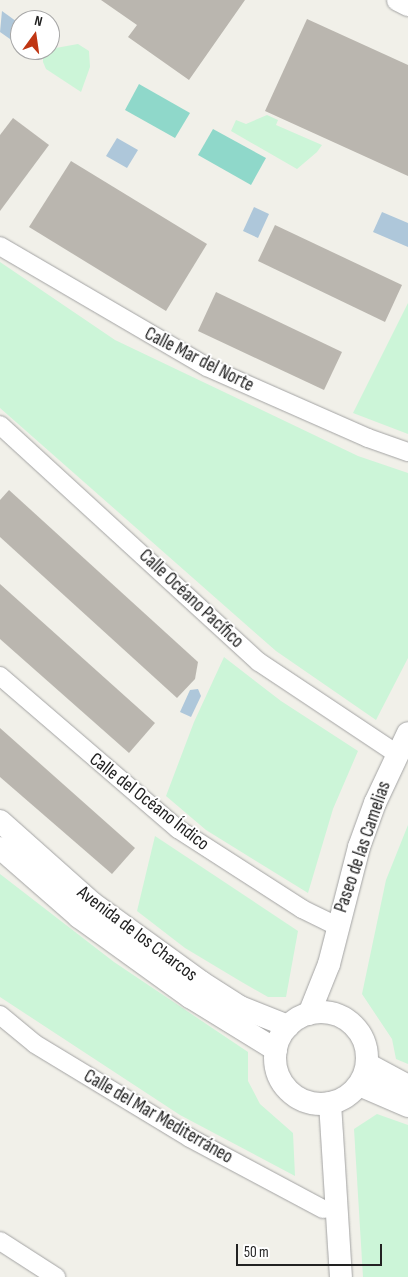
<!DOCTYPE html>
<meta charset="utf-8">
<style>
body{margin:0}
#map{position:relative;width:408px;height:1277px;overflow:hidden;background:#f1f0e9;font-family:"Sofia Sans Condensed",sans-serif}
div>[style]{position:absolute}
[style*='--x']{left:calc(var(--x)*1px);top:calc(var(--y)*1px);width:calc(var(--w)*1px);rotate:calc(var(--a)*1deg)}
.park>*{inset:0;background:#ccf5d8}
.pitch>*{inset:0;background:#8fd8ca}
.water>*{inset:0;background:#aec7da}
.building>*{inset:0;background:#bab6af}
.roads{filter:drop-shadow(0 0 1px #a3a3a3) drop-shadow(0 0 1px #a3a3a3)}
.minor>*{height:18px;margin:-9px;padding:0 9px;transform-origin:9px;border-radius:9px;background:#fff}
.tertiary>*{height:22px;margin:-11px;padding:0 11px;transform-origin:11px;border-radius:11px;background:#fff}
.tertiary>.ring{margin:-11px;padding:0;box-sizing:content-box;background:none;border:22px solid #fff;border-radius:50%}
span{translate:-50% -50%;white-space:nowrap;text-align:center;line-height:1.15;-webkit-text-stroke:4px #fff;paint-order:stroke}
.street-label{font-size:19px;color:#222}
.north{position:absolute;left:10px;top:10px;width:50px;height:50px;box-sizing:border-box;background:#fff;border:1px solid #a7a7a7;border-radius:50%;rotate:14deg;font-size:14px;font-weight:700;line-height:20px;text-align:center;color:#222}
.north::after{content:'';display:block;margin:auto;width:18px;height:22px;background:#c03613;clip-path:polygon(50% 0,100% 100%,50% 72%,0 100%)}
.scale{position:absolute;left:236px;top:1244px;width:146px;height:22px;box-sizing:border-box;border:2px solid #222;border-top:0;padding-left:6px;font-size:15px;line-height:18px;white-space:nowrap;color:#222;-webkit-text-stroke:4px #fff;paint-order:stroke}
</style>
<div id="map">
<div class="park">
<div style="clip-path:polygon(78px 44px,89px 51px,90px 67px,81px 92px,46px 69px,43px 62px,43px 57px,50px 49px)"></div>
<div style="clip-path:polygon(267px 115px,278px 120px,276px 125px,322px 145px,317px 152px,297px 169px,231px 131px,236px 120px,246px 124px)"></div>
<div style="clip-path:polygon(0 262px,115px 340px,358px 456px,408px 473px,408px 658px,376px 720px,276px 651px,0 408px)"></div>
<div style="clip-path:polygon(408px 303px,408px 434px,353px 413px)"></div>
<div style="clip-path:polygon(224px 657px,281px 701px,358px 751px,333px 809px,308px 893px,206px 830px,166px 796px,194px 722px)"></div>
<div style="clip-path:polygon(408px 825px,408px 1064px,396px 1059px,392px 1039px,362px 994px,386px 880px)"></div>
<div style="clip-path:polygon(155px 836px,298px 931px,286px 997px,268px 997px,240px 981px,185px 948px,137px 911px)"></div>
<div style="clip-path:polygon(0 874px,114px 962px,248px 1052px,248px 1081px,260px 1104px,293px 1133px,295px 1176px,180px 1115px,0 997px)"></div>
<div style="clip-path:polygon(377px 1114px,408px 1125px,408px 1277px,363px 1277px,354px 1129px)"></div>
</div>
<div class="pitch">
<div style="clip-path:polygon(139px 84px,190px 113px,175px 138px,125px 110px)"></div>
<div style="clip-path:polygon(213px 129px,266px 158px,251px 185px,198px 155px)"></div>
</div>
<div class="water">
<div style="clip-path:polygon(2px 11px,20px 24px,20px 46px,0 32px)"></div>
<div style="clip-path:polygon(117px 138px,138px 150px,127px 168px,106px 156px)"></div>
<div style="clip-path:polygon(254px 207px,269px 214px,258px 238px,243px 231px)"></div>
<div style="clip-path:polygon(382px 212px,408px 223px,408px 247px,373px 232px)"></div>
<div style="clip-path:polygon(198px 689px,201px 696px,191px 717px,180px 712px,190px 690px)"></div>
</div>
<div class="building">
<div style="clip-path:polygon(101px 0,245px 0,189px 80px,128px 37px,137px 25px)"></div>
<div style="clip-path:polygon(307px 19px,408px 65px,408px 176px,265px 111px)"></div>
<div style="clip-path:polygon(13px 118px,49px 145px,0 211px,0 135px)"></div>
<div style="clip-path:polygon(71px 161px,207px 244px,166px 311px,29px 227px)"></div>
<div style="clip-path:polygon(275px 225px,402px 285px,385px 322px,258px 261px)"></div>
<div style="clip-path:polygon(216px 292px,342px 352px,324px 390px,198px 331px)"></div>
<div style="clip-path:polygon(9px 490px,198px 662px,195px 679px,177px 698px,0 537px,0 500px)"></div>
<div style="clip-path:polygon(0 584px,155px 723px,129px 753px,0 639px)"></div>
<div style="clip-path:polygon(0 728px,135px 848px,112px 874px,0 777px)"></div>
</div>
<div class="roads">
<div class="minor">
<div style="--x:0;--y:246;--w:240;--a:30.3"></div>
<div style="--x:207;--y:367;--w:176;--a:23.8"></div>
<div style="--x:368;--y:438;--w:42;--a:19.3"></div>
<div style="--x:0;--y:425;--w:351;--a:42.5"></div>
<div style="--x:259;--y:662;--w:166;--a:33.7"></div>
<div style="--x:0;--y:676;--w:235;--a:40.7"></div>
<div style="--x:178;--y:829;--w:148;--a:32.8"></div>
<div style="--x:302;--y:909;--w:39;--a:26"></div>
<div style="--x:0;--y:1015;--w:45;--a:39.6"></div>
<div style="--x:35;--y:1044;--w:181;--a:31.2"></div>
<div style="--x:190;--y:1138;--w:151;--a:28.1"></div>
<div style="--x:0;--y:1241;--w:67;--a:32.7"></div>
</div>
<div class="tertiary">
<div style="--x:398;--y:0;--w:11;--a:27"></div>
<div style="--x:0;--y:821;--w:123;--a:41.7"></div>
<div style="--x:92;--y:903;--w:135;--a:35.9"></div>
<div style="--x:201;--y:982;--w:46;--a:32.7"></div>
<div style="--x:240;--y:1007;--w:52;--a:21.6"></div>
<div style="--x:0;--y:848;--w:105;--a:41.1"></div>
<div style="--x:79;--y:917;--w:137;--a:35.8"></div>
<div style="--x:190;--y:997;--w:101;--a:31.6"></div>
<div class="ring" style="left:275px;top:1012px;width:70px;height:70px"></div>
<div style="--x:309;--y:1014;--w:54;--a:-68.2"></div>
<div style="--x:329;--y:964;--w:121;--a:-75.6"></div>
<div style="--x:359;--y:847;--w:47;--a:-70"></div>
<div style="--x:375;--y:803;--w:77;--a:-64.8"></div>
<div style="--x:367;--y:1064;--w:47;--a:28.2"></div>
<div style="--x:359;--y:1085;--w:53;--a:23.2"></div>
<div style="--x:330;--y:1103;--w:174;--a:86.4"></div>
</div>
</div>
<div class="street-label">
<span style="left:199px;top:360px;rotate:27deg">Calle Mar del Norte</span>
<span style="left:191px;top:599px;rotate:43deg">Calle Océano Pacífico</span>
<span style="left:149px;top:802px;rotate:38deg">Calle del Océano Índico</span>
<span style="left:363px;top:847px;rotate:-71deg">Paseo de las Camelias</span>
<span style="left:137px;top:934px;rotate:37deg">Avenida de los Charcos</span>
<span style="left:158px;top:1117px;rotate:30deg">Calle del Mar Mediterráneo</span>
</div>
<div class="north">N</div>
<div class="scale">50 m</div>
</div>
